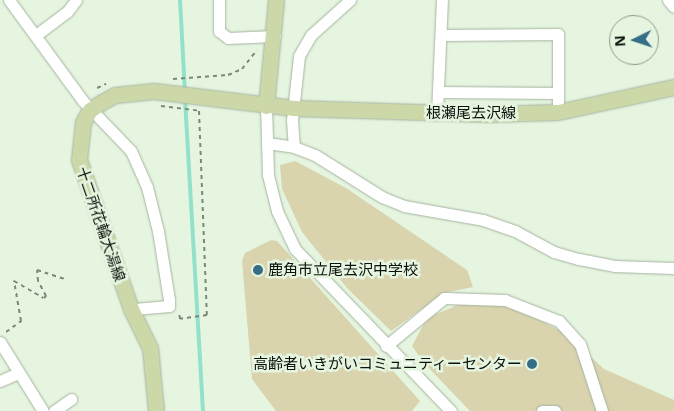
<!DOCTYPE html>
<meta charset="utf-8">
<style>
body{margin:0}
#map{position:relative;width:674px;height:411px;overflow:hidden;background:#e6f5e0;font-family:"Noto Sans","Noto Sans JP",sans-serif}
div>[style]{position:absolute}
[style*='--x']{left:calc(var(--x)*1px);top:calc(var(--y)*1px);width:calc(var(--w)*1px);rotate:calc(var(--a)*1deg)}
.green>*{inset:0;background:#d9d4ae}
.stream>*{height:4px;margin:-2px;padding:0 2px;transform-origin:2px;border-radius:2px;background:#94e1cb}
.path>*{height:2px;margin-top:-1px;transform-origin:0;background:repeating-linear-gradient(90deg,#7c8779 0 4px,transparent 0 8px)}
.roads{filter:drop-shadow(0 0 1px #a5b4a0) drop-shadow(0 0 1px #a5b4a0)}
.minor>*{height:11px;margin:-5.5px;padding:0 5.5px;transform-origin:5.5px;border-radius:5.5px;background:#fff}
.major>*{height:15px;margin:-7.5px;padding:0 7.5px;transform-origin:7.5px;border-radius:7.5px;background:#cdd8a9}
.dots>*{width:14px;height:14px;translate:-50% -50%;box-sizing:border-box;border:2px solid #e6f5e0;border-radius:50%}
span{translate:-50% -50%;white-space:nowrap;text-align:center;line-height:1.15;-webkit-text-stroke:5px #e6f5e0;paint-order:stroke}
.street-label{font-size:15px;color:#0c110b}
.poi-label{font-size:15px;color:#0c110b}
.left{translate:0 -50%;text-align:left}
.right{translate:-100% -50%;text-align:right}
.north{position:absolute;left:609px;top:15px;width:50px;height:50px;box-sizing:border-box;background:#e6f5e0;border:1px solid #8f9a8b;border-radius:50%;rotate:266deg;font-size:14px;font-weight:700;line-height:20px;text-align:center;color:#0c110b}
.north::after{content:'';display:block;margin:auto;width:18px;height:22px;background:#356e87;clip-path:polygon(50% 0,100% 100%,50% 72%,0 100%)}
</style>
<div id="map">
<div class="green">
<div style="clip-path:polygon(295px 161px,346px 188px,467px 270px,473px 287px,444px 293px,391px 331px,347px 288px,302px 232px,282px 189px,280px 165px)"></div>
<div style="clip-path:polygon(271px 240px,277px 241px,420px 401px,412px 411px,276px 411px,252px 379px,242px 261px,245px 253px)"></div>
<div style="clip-path:polygon(472px 299px,519px 310px,565px 333px,604px 369px,674px 400px,674px 411px,470px 411px,424px 363px,412px 346px,427px 318px)"></div>
</div>
<div class="stream">
<div style="--x:180;--y:0;--w:92;--a:86.9"></div>
<div style="--x:185;--y:99;--w:313;--a:86.7"></div>
</div>
<div class="path">
<div style="--x:173;--y:79;--w:55;--a:-4.2"></div>
<div style="--x:228;--y:75;--w:15;--a:-23"></div>
<div style="--x:242;--y:69;--w:24;--a:-52"></div>
<div style="--x:97;--y:88;--w:10;--a:-24"></div>
<div style="--x:161;--y:106;--w:38;--a:7"></div>
<div style="--x:199;--y:111;--w:204;--a:87.8"></div>
<div style="--x:207;--y:315;--w:27;--a:172"></div>
<div style="--x:180;--y:319;--w:7;--a:-98"></div>
<div style="--x:6;--y:332;--w:19;--a:-36"></div>
<div style="--x:21;--y:321;--w:41;--a:-99.9"></div>
<div style="--x:14;--y:281;--w:34;--a:30"></div>
<div style="--x:44;--y:298;--w:3;--a:-45"></div>
<div style="--x:46;--y:296;--w:17;--a:-118"></div>
<div style="--x:38;--y:281;--w:11;--a:-95"></div>
<div style="--x:37;--y:270;--w:29;--a:18"></div>
</div>
<div class="roads">
<div class="minor">
<div style="--x:9;--y:0;--w:125;--a:53.8"></div>
<div style="--x:83;--y:101;--w:69;--a:46.2"></div>
<div style="--x:131;--y:151;--w:39;--a:66"></div>
<div style="--x:147;--y:187;--w:45;--a:76"></div>
<div style="--x:158;--y:231;--w:70;--a:80.9"></div>
<div style="--x:169;--y:300;--w:6;--a:90"></div>
<div style="--x:169;--y:306;--w:38;--a:175"></div>
<div style="--x:219;--y:0;--w:31;--a:90"></div>
<div style="--x:219;--y:31;--w:11;--a:38"></div>
<div style="--x:228;--y:38;--w:47;--a:-2.4"></div>
<div style="--x:350;--y:0;--w:52;--a:138.1"></div>
<div style="--x:311;--y:35;--w:24;--a:120"></div>
<div style="--x:299;--y:56;--w:64;--a:96.2"></div>
<div style="--x:292;--y:120;--w:27;--a:86"></div>
<div style="--x:294;--y:147;--w:22;--a:21"></div>
<div style="--x:315;--y:155;--w:79;--a:32.1"></div>
<div style="--x:382;--y:197;--w:24;--a:22"></div>
<div style="--x:404;--y:206;--w:80;--a:10"></div>
<div style="--x:483;--y:220;--w:34;--a:19"></div>
<div style="--x:515;--y:231;--w:44;--a:28.3"></div>
<div style="--x:554;--y:252;--w:26;--a:16"></div>
<div style="--x:579;--y:259;--w:36;--a:11"></div>
<div style="--x:614;--y:266;--w:59;--a:1.9"></div>
<div style="--x:668;--y:0;--w:9;--a:49"></div>
<div style="--x:36;--y:35;--w:39;--a:-37"></div>
<div style="--x:67;--y:12;--w:15;--a:-53"></div>
<div style="--x:442;--y:35;--w:116;--a:-0.5"></div>
<div style="--x:558;--y:34;--w:78;--a:90"></div>
<div style="--x:438;--y:92;--w:120;--a:0.5"></div>
<div style="--x:266;--y:106;--w:69;--a:88.3"></div>
<div style="--x:268;--y:175;--w:37;--a:76"></div>
<div style="--x:277;--y:211;--w:42;--a:64.7"></div>
<div style="--x:295;--y:249;--w:225;--a:46.1"></div>
<div style="--x:437;--y:113;--w:113;--a:-87.5"></div>
<div style="--x:267;--y:143;--w:27;--a:8"></div>
<div style="--x:0;--y:342;--w:81;--a:58.1"></div>
<div style="--x:386;--y:346;--w:75;--a:-39.6"></div>
<div style="--x:444;--y:298;--w:61;--a:1.9"></div>
<div style="--x:505;--y:300;--w:58;--a:21.3"></div>
<div style="--x:559;--y:321;--w:31;--a:48"></div>
<div style="--x:580;--y:344;--w:71;--a:71.8"></div>
<div style="--x:0;--y:381;--w:20;--a:-24"></div>
<div style="--x:54;--y:411;--w:21;--a:-35"></div>
<div style="--x:542;--y:411;--w:13;--a:0"></div>
</div>
<div class="major">
<div style="--x:266;--y:106;--w:106;--a:-84.6"></div>
<div style="--x:156;--y:411;--w:63;--a:-95.4"></div>
<div style="--x:150;--y:348;--w:43;--a:-116"></div>
<div style="--x:131;--y:309;--w:158;--a:-109.2"></div>
<div style="--x:79;--y:160;--w:38;--a:-84"></div>
<div style="--x:83;--y:122;--w:14;--a:-60"></div>
<div style="--x:90;--y:110;--w:14;--a:-34"></div>
<div style="--x:102;--y:102;--w:15;--a:-28"></div>
<div style="--x:115;--y:95;--w:39;--a:-6"></div>
<div style="--x:154;--y:91;--w:141;--a:6.9"></div>
<div style="--x:294;--y:108;--w:195;--a:1.8"></div>
<div style="--x:489;--y:114;--w:69;--a:-1.7"></div>
<div style="--x:558;--y:112;--w:119;--a:-12.2"></div>
</div>
</div>
<div class="dots">
<div style="left:258px;top:270px;background:#356e87"></div>
<div style="left:532px;top:364px;background:#356e87"></div>
</div>
<div class="street-label">
<span style="left:471px;top:113px">根瀬尾去沢線</span>
<span style="left:101px;top:224px;rotate:71deg">十二所花輪大湯線</span>
</div>
<div class="poi-label">
<span class="left" style="left:268px;top:270px">鹿角市立尾去沢中学校</span>
<span class="right" style="left:522px;top:364px">高齢者いきがいコミュニティーセンター</span>
</div>
<div class="north">N</div>
</div>
